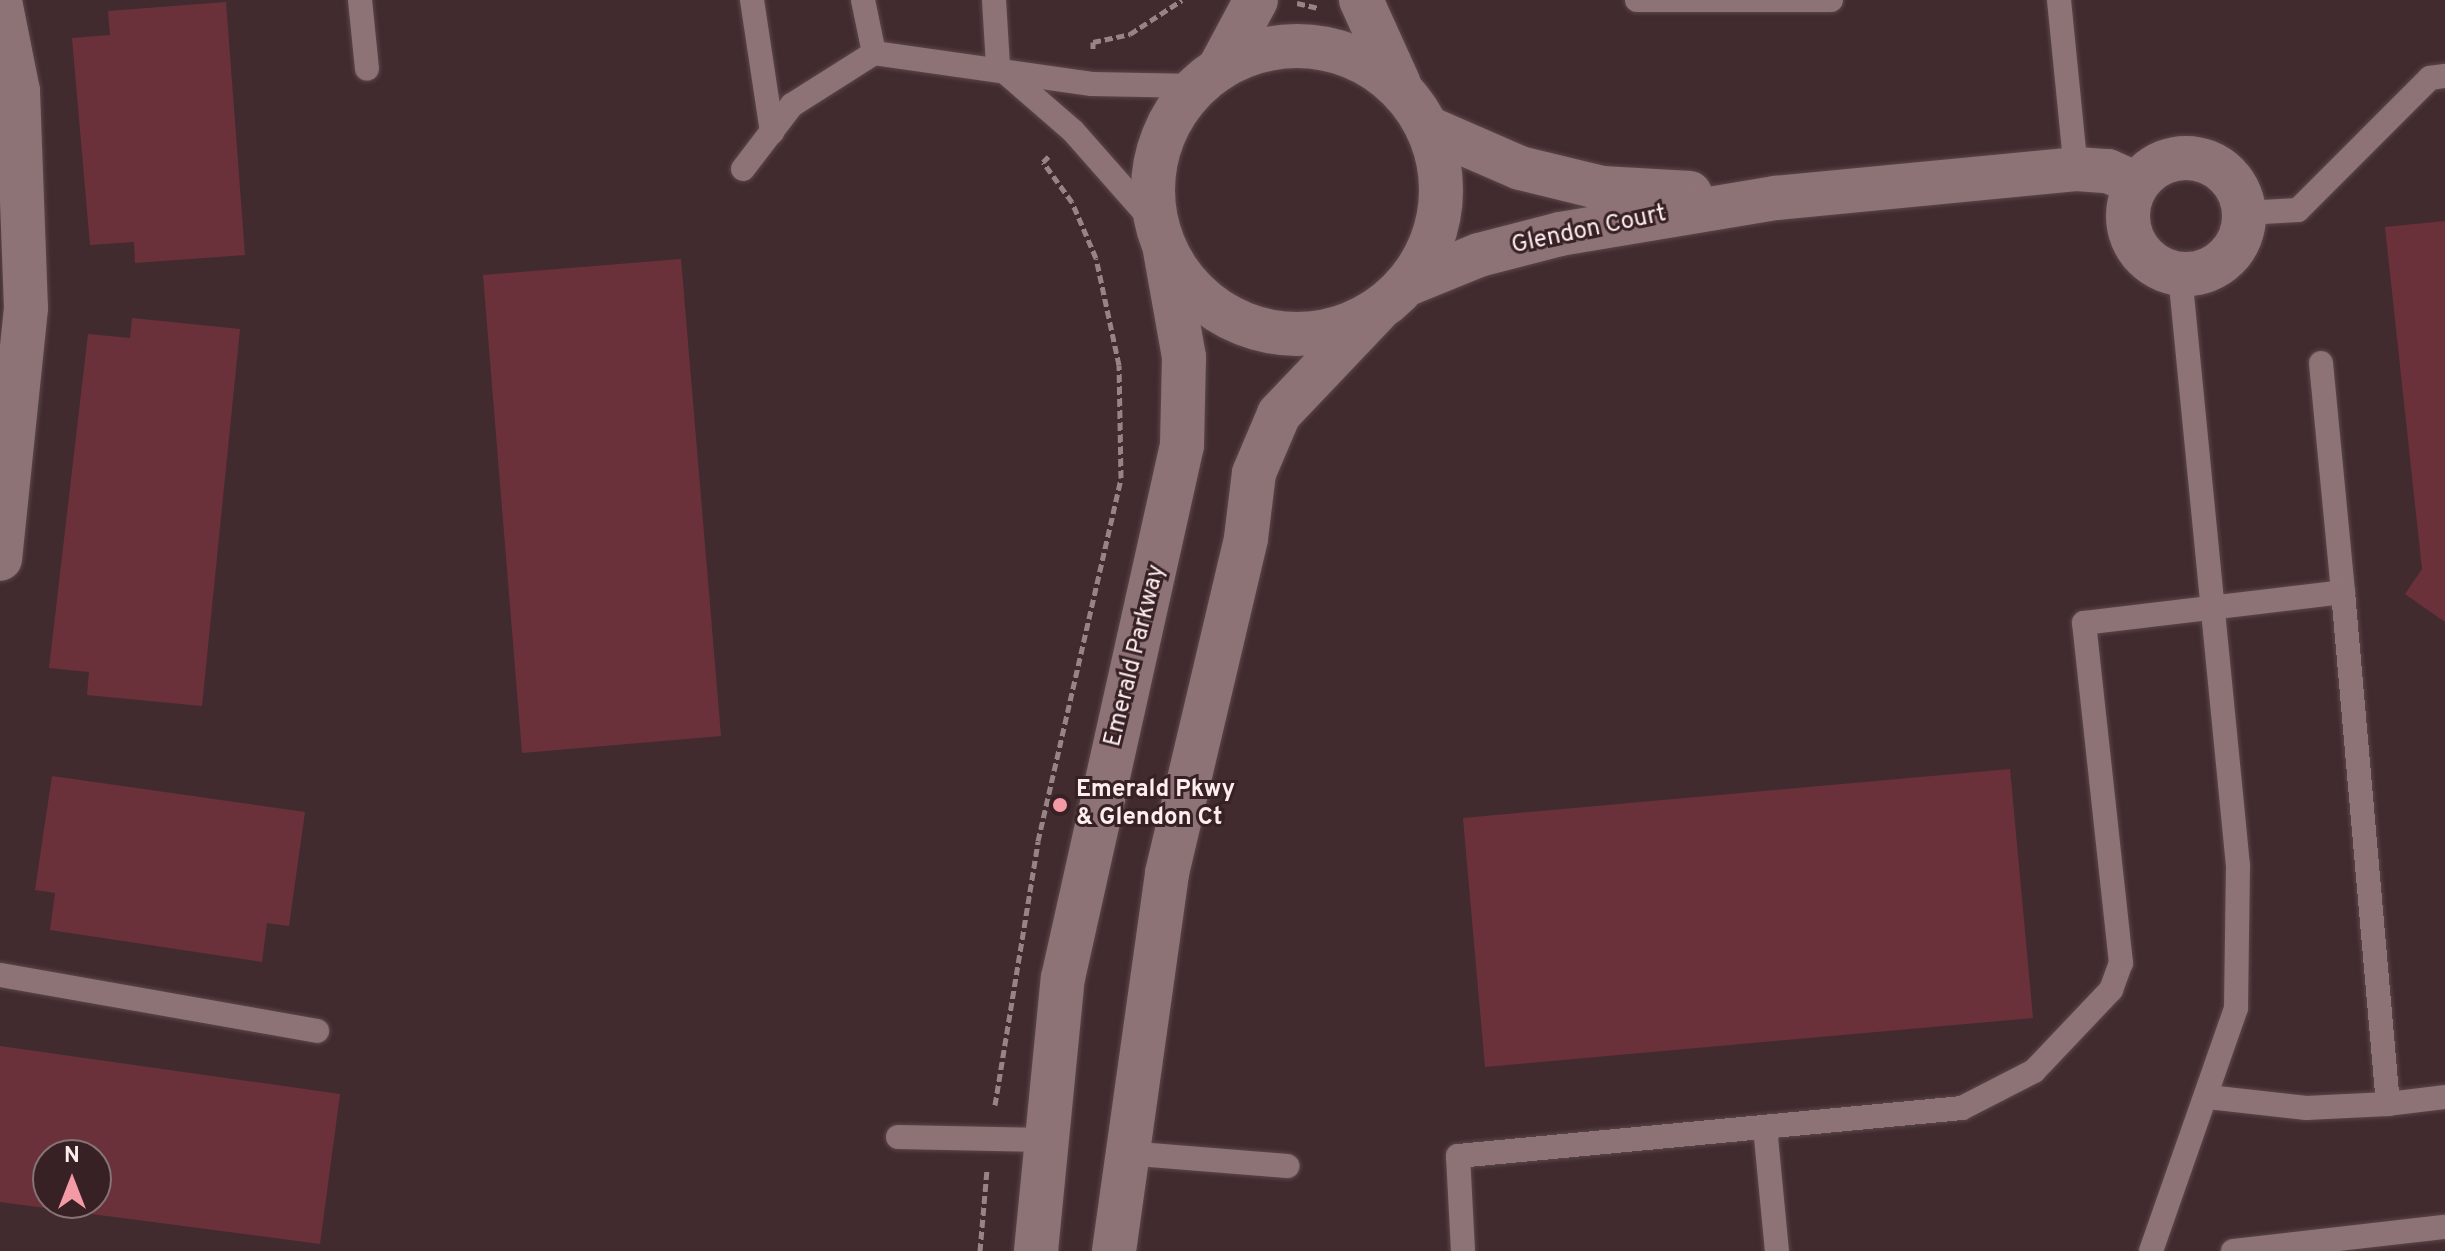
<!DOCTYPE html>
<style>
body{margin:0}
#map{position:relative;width:2445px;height:1251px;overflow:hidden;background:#422b2e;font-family:Overpass,sans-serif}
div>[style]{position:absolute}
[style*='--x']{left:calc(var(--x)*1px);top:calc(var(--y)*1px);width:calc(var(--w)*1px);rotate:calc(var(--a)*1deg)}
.building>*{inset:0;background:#6b313b}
.path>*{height:5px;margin-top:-2.5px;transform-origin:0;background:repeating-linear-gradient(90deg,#988487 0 8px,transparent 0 12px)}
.roads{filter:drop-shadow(0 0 2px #5a474a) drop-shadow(0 0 2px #5a474a)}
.lane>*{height:24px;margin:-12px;padding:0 12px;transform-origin:12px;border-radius:12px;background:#8e7376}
.street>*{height:44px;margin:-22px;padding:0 22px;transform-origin:22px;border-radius:22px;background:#8e7376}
.street>.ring{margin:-22px;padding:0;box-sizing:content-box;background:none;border:44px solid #8e7376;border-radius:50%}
.secondary>*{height:44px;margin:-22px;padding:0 22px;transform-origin:22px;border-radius:22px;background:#8e7376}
.secondary>.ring{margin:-22px;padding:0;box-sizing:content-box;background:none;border:44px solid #8e7376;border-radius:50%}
.dots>*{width:22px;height:22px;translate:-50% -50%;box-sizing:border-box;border:4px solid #372124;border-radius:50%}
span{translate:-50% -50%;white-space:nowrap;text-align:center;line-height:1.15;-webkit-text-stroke:6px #372124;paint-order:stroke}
.street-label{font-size:24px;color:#fdedef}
.poi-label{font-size:24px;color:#fdedef;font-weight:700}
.left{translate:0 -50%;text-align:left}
.north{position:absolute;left:32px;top:1139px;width:80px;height:80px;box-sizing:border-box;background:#372124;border:2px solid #867375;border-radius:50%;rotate:0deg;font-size:22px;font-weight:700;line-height:32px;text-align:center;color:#fdedef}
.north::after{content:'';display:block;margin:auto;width:28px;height:36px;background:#f49aa6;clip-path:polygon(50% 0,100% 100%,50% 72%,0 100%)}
</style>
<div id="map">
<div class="building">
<div style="clip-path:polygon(226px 2px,245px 255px,135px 263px,134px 242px,90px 245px,72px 38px,110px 35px,108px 11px)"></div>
<div style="clip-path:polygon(2445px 221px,2445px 622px,2405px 594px,2422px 569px,2385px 227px)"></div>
<div style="clip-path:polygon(681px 259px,721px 736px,522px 753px,483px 275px)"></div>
<div style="clip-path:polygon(132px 318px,240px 329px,202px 706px,87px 695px,89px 672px,49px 668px,88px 334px,130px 338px)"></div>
<div style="clip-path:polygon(2010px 769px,2033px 1018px,1485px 1067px,1463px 818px)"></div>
<div style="clip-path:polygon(52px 776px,305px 812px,289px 926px,267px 923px,262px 962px,50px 930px,55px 893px,35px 890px)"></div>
<div style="clip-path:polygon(evenodd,0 1046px,340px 1094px,320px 1244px,0 1202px,0 1046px,48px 1155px,96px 1155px,96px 1203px,48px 1203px,48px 1155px)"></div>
</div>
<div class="path">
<div style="--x:1297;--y:3;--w:22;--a:13"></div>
<div style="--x:1093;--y:49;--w:7;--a:-90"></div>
<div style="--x:1093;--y:42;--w:38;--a:-12"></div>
<div style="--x:1130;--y:34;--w:62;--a:-33.2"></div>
<div style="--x:995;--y:1105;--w:267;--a:-80.7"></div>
<div style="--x:1038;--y:841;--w:372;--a:-77.1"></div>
<div style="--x:1121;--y:478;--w:113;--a:-91"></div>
<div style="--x:1119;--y:365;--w:109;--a:-102.1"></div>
<div style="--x:1096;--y:258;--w:61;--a:-113.2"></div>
<div style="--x:1072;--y:202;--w:49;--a:-125.9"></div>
<div style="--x:1043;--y:162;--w:10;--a:-45"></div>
<div style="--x:980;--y:1251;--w:81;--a:-85.1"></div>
</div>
<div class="roads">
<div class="lane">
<div style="--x:360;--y:0;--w:69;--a:84.2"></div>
<div style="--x:752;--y:0;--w:134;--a:81.4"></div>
<div style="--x:863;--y:0;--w:54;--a:78.3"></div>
<div style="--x:994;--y:0;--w:66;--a:86.5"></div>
<div style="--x:998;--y:66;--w:99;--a:40.9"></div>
<div style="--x:1073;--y:131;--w:125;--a:48.6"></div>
<div style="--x:1637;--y:0;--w:194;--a:0"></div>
<div style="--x:2059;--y:0;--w:170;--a:84.3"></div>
<div style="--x:743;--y:169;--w:81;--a:-52.6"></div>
<div style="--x:792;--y:105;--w:97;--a:-32.4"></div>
<div style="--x:874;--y:53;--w:220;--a:8.1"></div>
<div style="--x:1092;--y:84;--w:105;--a:1.1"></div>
<div style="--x:2245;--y:213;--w:53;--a:-3.2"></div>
<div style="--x:2298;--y:210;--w:187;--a:-45"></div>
<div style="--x:2430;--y:78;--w:15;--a:-8"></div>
<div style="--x:2321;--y:363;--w:230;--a:84.5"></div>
<div style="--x:0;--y:975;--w:322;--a:10"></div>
<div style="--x:2208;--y:1097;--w:99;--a:6.4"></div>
<div style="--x:2306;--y:1108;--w:82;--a:-2.8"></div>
<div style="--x:1765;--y:1127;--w:125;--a:84.5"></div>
<div style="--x:898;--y:1137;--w:146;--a:1.2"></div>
<div style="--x:1125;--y:1153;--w:163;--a:4.6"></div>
<div style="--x:1463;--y:1251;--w:95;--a:-93"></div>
<div style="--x:1458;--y:1156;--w:506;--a:-5.44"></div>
<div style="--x:1962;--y:1108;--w:81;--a:-27.2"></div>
<div style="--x:2034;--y:1071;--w:112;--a:-46.5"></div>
<div style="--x:2111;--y:990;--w:29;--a:-70"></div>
<div style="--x:2121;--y:963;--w:342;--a:-96.2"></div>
<div style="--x:2084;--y:623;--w:261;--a:-6.8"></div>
<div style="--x:2343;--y:592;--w:514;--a:84.98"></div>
<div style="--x:2388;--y:1104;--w:57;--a:-7"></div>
<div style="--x:2151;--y:1251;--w:257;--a:-70.7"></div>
<div style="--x:2236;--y:1008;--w:142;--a:-89.2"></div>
<div style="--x:2238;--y:866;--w:595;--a:-95.6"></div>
<div style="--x:2233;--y:1251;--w:213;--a:-6.5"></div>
</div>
<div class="street">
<div style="--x:0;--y:1;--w:92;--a:78.7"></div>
<div style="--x:18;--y:91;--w:217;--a:87.9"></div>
<div style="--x:26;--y:308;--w:252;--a:95.9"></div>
<div style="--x:1428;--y:128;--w:100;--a:23.5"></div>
<div style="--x:1520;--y:168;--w:84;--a:13.7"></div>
<div style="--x:1602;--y:188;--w:88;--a:3.3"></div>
<div class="ring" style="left:2128px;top:158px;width:72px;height:72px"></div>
<div style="--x:1408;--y:284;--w:77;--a:-22.2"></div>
<div style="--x:1479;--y:255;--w:84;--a:-14.5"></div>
<div style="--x:1560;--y:234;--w:219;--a:-9.5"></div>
<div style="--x:1776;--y:198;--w:301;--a:-5.5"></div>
<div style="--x:2076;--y:169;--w:32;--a:4"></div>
<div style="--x:2108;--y:171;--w:32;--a:24"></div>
</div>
<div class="secondary">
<div style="--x:1361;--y:0;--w:92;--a:65.7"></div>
<div class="ring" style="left:1153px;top:46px;width:244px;height:244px"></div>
<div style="--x:1219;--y:69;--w:78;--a:-61.8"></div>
<div style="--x:1036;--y:1251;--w:274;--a:-84.4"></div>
<div style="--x:1063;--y:978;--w:546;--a:-77.41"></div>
<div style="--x:1182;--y:445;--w:88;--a:-88.7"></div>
<div style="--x:1184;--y:357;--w:109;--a:-100.1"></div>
<div style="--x:1114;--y:1251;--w:382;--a:-82"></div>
<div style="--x:1167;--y:873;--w:344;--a:-76.7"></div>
<div style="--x:1246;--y:538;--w:65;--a:-83"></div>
<div style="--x:1254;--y:473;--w:64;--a:-67"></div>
<div style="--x:1279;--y:414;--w:141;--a:-46.4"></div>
</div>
</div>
<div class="dots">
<div style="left:1060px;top:805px;background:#f49aa6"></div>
</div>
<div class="street-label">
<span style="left:1589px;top:231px;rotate:-12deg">Glendon Court</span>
<span style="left:1136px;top:656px;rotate:-76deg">Emerald Parkway</span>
</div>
<div class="poi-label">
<span class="left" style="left:1076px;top:805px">Emerald Pkwy<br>&amp; Glendon Ct</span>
</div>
<div class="north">N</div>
</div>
